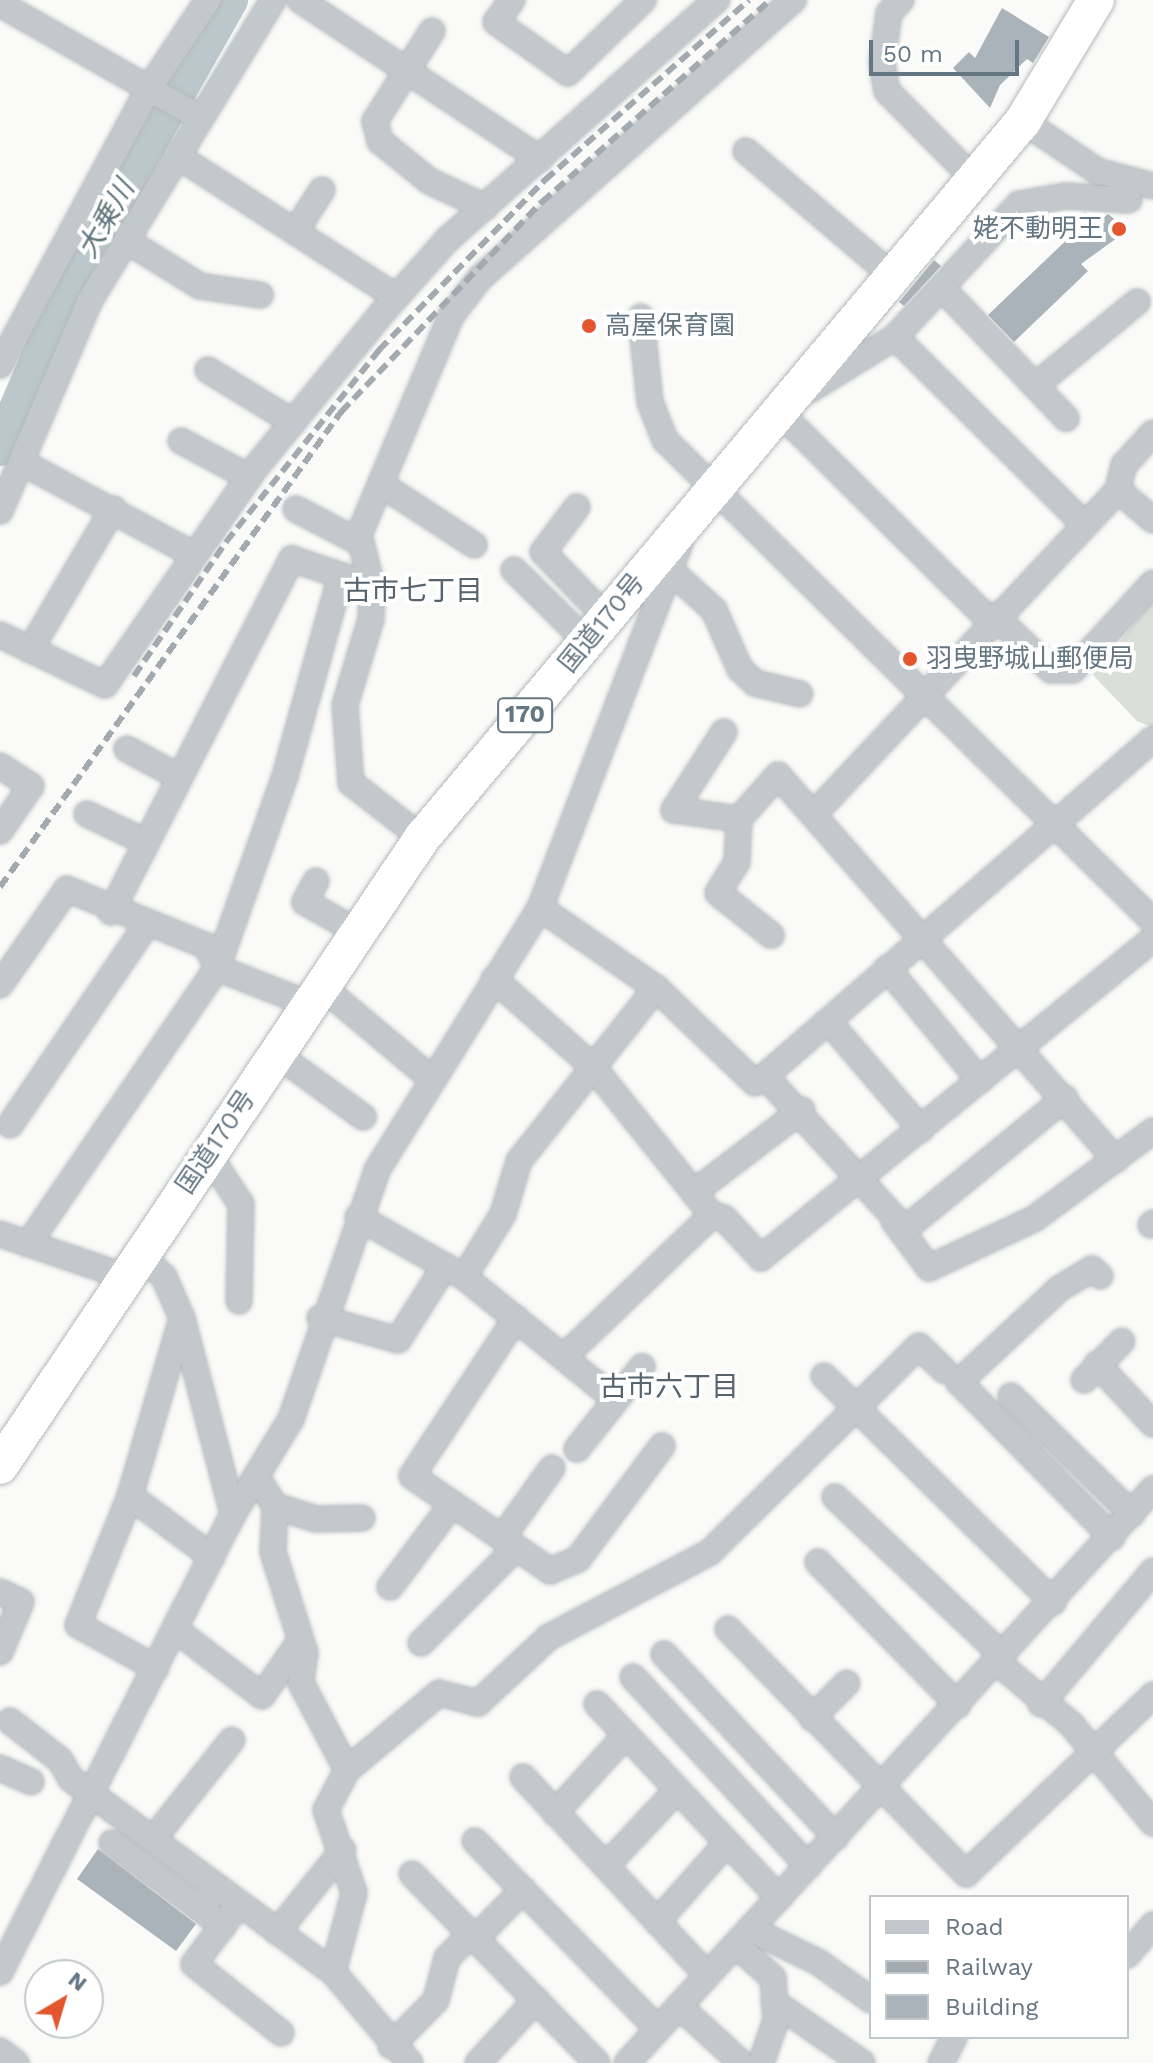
<!DOCTYPE html>
<meta charset="utf-8">
<style>
body{margin:0}
#map{position:relative;width:1153px;height:2063px;overflow:hidden;background:#fafaf8;font-family:"Work Sans","Noto Sans JP",sans-serif}
div>[style]{position:absolute}
[style*='--x']{left:calc(var(--x)*1px);top:calc(var(--y)*1px);width:calc(var(--w)*1px);rotate:calc(var(--a)*1deg)}
.green>*{inset:0;background:#dadfd7}
.river>*{height:36px;margin:-18px;padding:0 18px;transform-origin:18px;border-radius:18px;background:#bbc7cb}
.building>*{inset:0;background:#aab3b9}
.roads{filter:drop-shadow(0 0 2px #b4b9bd) drop-shadow(0 0 2px #b4b9bd)}
.minor>*{height:24px;margin:-12px;padding:0 12px;transform-origin:12px;border-radius:12px;background:#c3c8cc}
.highway>*{height:36px;margin:-18px;padding:0 18px;transform-origin:18px;border-radius:18px;background:#fff}
.rail>*{height:6px;margin-top:-3px;transform-origin:0;background:repeating-linear-gradient(90deg,#a2aab0 0 12px,transparent 0 18px)}
.dots>*{width:22px;height:22px;translate:-50% -50%;box-sizing:border-box;border:4px solid #fff;border-radius:50%}
span{translate:-50% -50%;white-space:nowrap;text-align:center;line-height:1.15;-webkit-text-stroke:8px #fff;paint-order:stroke}
.shield-label span{padding:2px 6px;background:#fff;border:2px solid;border-radius:6px;-webkit-text-stroke-width:0}
.shield-label{font-size:24px;color:#657683;font-weight:700}
.poi-label{font-size:26px;color:#657683}
.right{translate:-100% -50%;text-align:right}
.left{translate:0 -50%;text-align:left}
.street-label{font-size:26px;color:#657683}
.water-label{font-size:28px;color:#60757c;font-style:italic}
.neighbourhood-label{font-size:28px;color:#57646e}
.legend{position:absolute;left:869px;top:1895px;width:260px;height:144px;box-sizing:border-box;background:#fff;border:2px solid #c1c8cd;margin:0;padding:10px 14px;list-style:none;font-size:24px;color:#657683}
.legend li{display:flex;align-items:center;gap:16px;height:40px}
.legend b{width:40px;border:2px solid #c1c8cd}
.north{position:absolute;left:24px;top:1959px;width:80px;height:80px;box-sizing:border-box;background:#fff;border:2px solid #c1c8cd;border-radius:50%;rotate:38deg;font-size:22px;font-weight:700;line-height:32px;text-align:center;color:#657683}
.north::after{content:'';display:block;margin:auto;width:28px;height:36px;background:#e4572e;clip-path:polygon(50% 0,100% 100%,50% 72%,0 100%)}
.scale{position:absolute;left:869px;top:40px;width:150px;height:36px;box-sizing:border-box;border:4px solid #657683;border-top:0;padding-left:10px;font-size:24px;line-height:28px;white-space:nowrap;color:#657683;-webkit-text-stroke:6px #fff;paint-order:stroke}
</style>
<div id="map">
<div class="green">
<div style="clip-path:polygon(1153px 600px,1153px 727px,1152px 727px,1137px 721px,1093px 675px)"></div>
</div>
<div class="river">
<div style="--x:0;--y:448;--w:189;--a:-66.7"></div>
<div style="--x:75;--y:274;--w:315;--a:-60.5"></div>
</div>
<div class="building">
<div style="clip-path:polygon(1002px 8px,1049px 37px,1033px 63px,1027px 59px,1000px 85px,990px 108px,953px 68px,969px 52px,975px 58px)"></div>
<div style="clip-path:polygon(1085px 212px,1095px 225px,1108px 214px,1128px 230px,1081px 264px,1088px 271px,1014px 342px,988px 315px,1076px 231px,1069px 222px)"></div>
<div style="clip-path:polygon(934px 260px,941px 266px,904px 306px,899px 302px)"></div>
<div style="clip-path:polygon(98px 1849px,196px 1924px,176px 1951px,77px 1879px)"></div>
</div>
<div class="roads">
<div class="minor">
<div style="--x:300;--y:0;--w:288;--a:33.5"></div>
<div style="--x:512;--y:0;--w:27;--a:126"></div>
<div style="--x:496;--y:22;--w:88;--a:35.3"></div>
<div style="--x:568;--y:73;--w:105;--a:-44.2"></div>
<div style="--x:901;--y:0;--w:18;--a:133"></div>
<div style="--x:889;--y:13;--w:50;--a:98"></div>
<div style="--x:882;--y:63;--w:28;--a:80"></div>
<div style="--x:887;--y:91;--w:125;--a:45.3"></div>
<div style="--x:0;--y:4;--w:229;--a:29.6"></div>
<div style="--x:432;--y:31;--w:107;--a:122.3"></div>
<div style="--x:375;--y:121;--w:21;--a:76"></div>
<div style="--x:380;--y:141;--w:63;--a:39.2"></div>
<div style="--x:429;--y:181;--w:62;--a:24.9"></div>
<div style="--x:1023;--y:121;--w:89;--a:34"></div>
<div style="--x:1097;--y:171;--w:58;--a:15"></div>
<div style="--x:746;--y:151;--w:196;--a:40.4"></div>
<div style="--x:176;--y:155;--w:262;--a:32.8"></div>
<div style="--x:295;--y:232;--w:50;--a:-57.3"></div>
<div style="--x:127;--y:241;--w:86;--a:31.7"></div>
<div style="--x:200;--y:286;--w:61;--a:8.5"></div>
<div style="--x:942;--y:288;--w:180;--a:46.4"></div>
<div style="--x:641;--y:317;--w:85;--a:84"></div>
<div style="--x:650;--y:402;--w:41;--a:68.5"></div>
<div style="--x:665;--y:440;--w:685;--a:44.59"></div>
<div style="--x:895;--y:337;--w:266;--a:44.7"></div>
<div style="--x:0;--y:365;--w:316;--a:-61.7"></div>
<div style="--x:150;--y:87;--w:105;--a:-56.3"></div>
<div style="--x:208;--y:370;--w:100;--a:31.5"></div>
<div style="--x:1036;--y:385;--w:131;--a:-39.4"></div>
<div style="--x:798;--y:397;--w:114;--a:-31.7"></div>
<div style="--x:895;--y:337;--w:182;--a:-47"></div>
<div style="--x:1019;--y:204;--w:48;--a:-9.7"></div>
<div style="--x:1066;--y:196;--w:63;--a:3.6"></div>
<div style="--x:781;--y:414;--w:293;--a:44.7"></div>
<div style="--x:181;--y:441;--w:77;--a:27.9"></div>
<div style="--x:23;--y:463;--w:193;--a:28.2"></div>
<div style="--x:382;--y:485;--w:110;--a:33.1"></div>
<div style="--x:1118;--y:490;--w:26;--a:-77"></div>
<div style="--x:1124;--y:465;--w:43;--a:-47.8"></div>
<div style="--x:577;--y:507;--w:56;--a:127.1"></div>
<div style="--x:543;--y:552;--w:92;--a:45.9"></div>
<div style="--x:296;--y:509;--w:73;--a:27.6"></div>
<div style="--x:0;--y:511;--w:229;--a:-66.9"></div>
<div style="--x:90;--y:300;--w:351;--a:-58.6"></div>
<div style="--x:660;--y:561;--w:73;--a:42.2"></div>
<div style="--x:714;--y:610;--w:64;--a:66.2"></div>
<div style="--x:740;--y:669;--w:21;--a:43"></div>
<div style="--x:755;--y:683;--w:46;--a:13.7"></div>
<div style="--x:514;--y:570;--w:103;--a:44.6"></div>
<div style="--x:994;--y:615;--w:79;--a:44"></div>
<div style="--x:1051;--y:670;--w:22;--a:0"></div>
<div style="--x:1073;--y:670;--w:118;--a:-47.4"></div>
<div style="--x:0;--y:635;--w:116;--a:25.5"></div>
<div style="--x:105;--y:685;--w:265;--a:-55.3"></div>
<div style="--x:256;--y:467;--w:199;--a:-50.7"></div>
<div style="--x:382;--y:313;--w:98;--a:-48.3"></div>
<div style="--x:447;--y:240;--w:361;--a:-41.7"></div>
<div style="--x:30;--y:650;--w:164;--a:-59.5"></div>
<div style="--x:724;--y:732;--w:93;--a:122.7"></div>
<div style="--x:674;--y:810;--w:66;--a:7.9"></div>
<div style="--x:739;--y:819;--w:59;--a:-48.4"></div>
<div style="--x:778;--y:775;--w:512;--a:48.72"></div>
<div style="--x:127;--y:749;--w:59;--a:28.3"></div>
<div style="--x:0;--y:766;--w:37;--a:33"></div>
<div style="--x:31;--y:786;--w:55;--a:124.6"></div>
<div style="--x:815;--y:813;--w:443;--a:-46.8"></div>
<div style="--x:1118;--y:490;--w:46;--a:40.6"></div>
<div style="--x:87;--y:814;--w:65;--a:25.4"></div>
<div style="--x:739;--y:819;--w:43;--a:92.7"></div>
<div style="--x:737;--y:862;--w:36;--a:122"></div>
<div style="--x:718;--y:893;--w:68;--a:38.4"></div>
<div style="--x:422;--y:838;--w:90;--a:-142.2"></div>
<div style="--x:351;--y:783;--w:78;--a:-94.4"></div>
<div style="--x:345;--y:705;--w:90;--a:-73.2"></div>
<div style="--x:371;--y:619;--w:33;--a:-88"></div>
<div style="--x:372;--y:586;--w:53;--a:-104.3"></div>
<div style="--x:359;--y:535;--w:238;--a:-67.2"></div>
<div style="--x:451;--y:316;--w:48;--a:-52.7"></div>
<div style="--x:480;--y:278;--w:419;--a:-41.6"></div>
<div style="--x:316;--y:881;--w:24;--a:118"></div>
<div style="--x:305;--y:902;--w:59;--a:29.6"></div>
<div style="--x:540;--y:908;--w:141;--a:34.6"></div>
<div style="--x:656;--y:988;--w:137;--a:43.8"></div>
<div style="--x:111;--y:912;--w:397;--a:-62.9"></div>
<div style="--x:292;--y:559;--w:65;--a:18.7"></div>
<div style="--x:887;--y:968;--w:146;--a:50.5"></div>
<div style="--x:494;--y:979;--w:132;--a:41.6"></div>
<div style="--x:593;--y:1067;--w:190;--a:51.2"></div>
<div style="--x:0;--y:985;--w:117;--a:-55.1"></div>
<div style="--x:67;--y:889;--w:151;--a:22.2"></div>
<div style="--x:207;--y:946;--w:24;--a:66"></div>
<div style="--x:217;--y:968;--w:99;--a:21.4"></div>
<div style="--x:321;--y:986;--w:145;--a:40"></div>
<div style="--x:828;--y:1021;--w:143;--a:49.3"></div>
<div style="--x:275;--y:1053;--w:109;--a:36"></div>
<div style="--x:1065;--y:1098;--w:207;--a:140.7"></div>
<div style="--x:905;--y:1229;--w:207;--a:-132.5"></div>
<div style="--x:765;--y:1076;--w:514;--a:-40.98"></div>
<div style="--x:10;--y:1125;--w:243;--a:-55.7"></div>
<div style="--x:208;--y:1154;--w:60;--a:56.6"></div>
<div style="--x:241;--y:1204;--w:97;--a:91.2"></div>
<div style="--x:697;--y:1190;--w:132;--a:-37.3"></div>
<div style="--x:358;--y:1217;--w:122;--a:29.5"></div>
<div style="--x:464;--y:1277;--w:191;--a:39"></div>
<div style="--x:894;--y:1221;--w:59;--a:53.3"></div>
<div style="--x:929;--y:1268;--w:116;--a:-25"></div>
<div style="--x:1034;--y:1219;--w:148;--a:-36.5"></div>
<div style="--x:1151;--y:1225;--w:3;--a:-45"></div>
<div style="--x:0;--y:1234;--w:133;--a:18.8"></div>
<div style="--x:28;--y:1244;--w:335;--a:-55.6"></div>
<div style="--x:217;--y:968;--w:204;--a:-70.5"></div>
<div style="--x:285;--y:776;--w:208;--a:-74.4"></div>
<div style="--x:141;--y:1255;--w:32;--a:44"></div>
<div style="--x:164;--y:1277;--w:45;--a:66.3"></div>
<div style="--x:182;--y:1318;--w:203;--a:75.4"></div>
<div style="--x:1100;--y:1276;--w:11;--a:-139"></div>
<div style="--x:1092;--y:1269;--w:39;--a:149"></div>
<div style="--x:1059;--y:1289;--w:137;--a:137.1"></div>
<div style="--x:959;--y:1382;--w:218;--a:45.4"></div>
<div style="--x:464;--y:1277;--w:74;--a:-58.2"></div>
<div style="--x:503;--y:1214;--w:55;--a:-73.2"></div>
<div style="--x:519;--y:1161;--w:221;--a:-51.6"></div>
<div style="--x:320;--y:1318;--w:81;--a:15.8"></div>
<div style="--x:398;--y:1340;--w:88;--a:-57.6"></div>
<div style="--x:516;--y:1318;--w:189;--a:123.4"></div>
<div style="--x:412;--y:1476;--w:168;--a:34.5"></div>
<div style="--x:550;--y:1571;--w:30;--a:-23"></div>
<div style="--x:578;--y:1559;--w:141;--a:-53.4"></div>
<div style="--x:565;--y:1356;--w:204;--a:-43.8"></div>
<div style="--x:712;--y:1215;--w:12;--a:14"></div>
<div style="--x:724;--y:1218;--w:54;--a:47.2"></div>
<div style="--x:761;--y:1258;--w:505;--a:-39.14"></div>
<div style="--x:1097;--y:1364;--w:82;--a:47"></div>
<div style="--x:824;--y:1376;--w:322;--a:44.6"></div>
<div style="--x:1084;--y:1380;--w:54;--a:-45.7"></div>
<div style="--x:1011;--y:1396;--w:169;--a:44.3"></div>
<div style="--x:577;--y:1449;--w:105;--a:-51.6"></div>
<div style="--x:258;--y:1479;--w:32;--a:58"></div>
<div style="--x:275;--y:1506;--w:46;--a:92.5"></div>
<div style="--x:273;--y:1552;--w:106;--a:72.4"></div>
<div style="--x:305;--y:1653;--w:30;--a:98"></div>
<div style="--x:301;--y:1683;--w:98;--a:62.1"></div>
<div style="--x:130;--y:1496;--w:102;--a:36.6"></div>
<div style="--x:835;--y:1497;--w:231;--a:43.4"></div>
<div style="--x:275;--y:1506;--w:43;--a:17.6"></div>
<div style="--x:316;--y:1519;--w:46;--a:-1.2"></div>
<div style="--x:502;--y:1538;--w:86;--a:-54.5"></div>
<div style="--x:818;--y:1562;--w:200;--a:45.6"></div>
<div style="--x:390;--y:1587;--w:104;--a:-53.2"></div>
<div style="--x:0;--y:1592;--w:23;--a:25"></div>
<div style="--x:21;--y:1602;--w:54;--a:112.8"></div>
<div style="--x:728;--y:1629;--w:342;--a:45.8"></div>
<div style="--x:966;--y:1874;--w:259;--a:-43.7"></div>
<div style="--x:176;--y:1630;--w:108;--a:37.5"></div>
<div style="--x:262;--y:1696;--w:67;--a:-55.4"></div>
<div style="--x:421;--y:1643;--w:134;--a:-45"></div>
<div style="--x:664;--y:1654;--w:251;--a:46.8"></div>
<div style="--x:997;--y:1662;--w:97;--a:40"></div>
<div style="--x:1071;--y:1724;--w:129;--a:50.4"></div>
<div style="--x:156;--y:1668;--w:89;--a:-151.1"></div>
<div style="--x:78;--y:1625;--w:139;--a:-68"></div>
<div style="--x:130;--y:1496;--w:185;--a:-73.7"></div>
<div style="--x:633;--y:1677;--w:258;--a:47.2"></div>
<div style="--x:597;--y:1704;--w:266;--a:46.8"></div>
<div style="--x:1041;--y:1704;--w:174;--a:-49.9"></div>
<div style="--x:812;--y:1718;--w:49;--a:-45"></div>
<div style="--x:10;--y:1721;--w:63;--a:38"></div>
<div style="--x:60;--y:1760;--w:22;--a:60"></div>
<div style="--x:71;--y:1779;--w:325;--a:36.4"></div>
<div style="--x:333;--y:1972;--w:119;--a:49.8"></div>
<div style="--x:0;--y:1768;--w:34;--a:24"></div>
<div style="--x:523;--y:1777;--w:270;--a:47.1"></div>
<div style="--x:555;--y:1813;--w:105;--a:-47.7"></div>
<div style="--x:154;--y:1838;--w:125;--a:-51.5"></div>
<div style="--x:475;--y:1841;--w:262;--a:45.8"></div>
<div style="--x:112;--y:1843;--w:139;--a:36.8"></div>
<div style="--x:606;--y:1866;--w:104;--a:-46.9"></div>
<div style="--x:412;--y:1874;--w:264;--a:45.6"></div>
<div style="--x:239;--y:1904;--w:75;--a:126.9"></div>
<div style="--x:194;--y:1964;--w:111;--a:38.4"></div>
<div style="--x:657;--y:1922;--w:106;--a:-48.5"></div>
<div style="--x:750;--y:1929;--w:76;--a:25.9"></div>
<div style="--x:818;--y:1962;--w:65;--a:35.6"></div>
<div style="--x:277;--y:1932;--w:105;--a:-51.2"></div>
<div style="--x:475;--y:1939;--w:69;--a:-45.6"></div>
<div style="--x:736;--y:1945;--w:50;--a:41.7"></div>
<div style="--x:773;--y:1978;--w:42;--a:85.9"></div>
<div style="--x:776;--y:2020;--w:46;--a:109.2"></div>
<div style="--x:1127;--y:1955;--w:40;--a:-49"></div>
<div style="--x:0;--y:1972;--w:514;--a:-63.04"></div>
<div style="--x:233;--y:1514;--w:111;--a:-58.6"></div>
<div style="--x:291;--y:1419;--w:263;--a:-70.9"></div>
<div style="--x:377;--y:1170;--w:309;--a:-58.1"></div>
<div style="--x:540;--y:908;--w:393;--a:-69"></div>
<div style="--x:333;--y:1972;--w:82;--a:-75.1"></div>
<div style="--x:354;--y:1893;--w:88;--a:-108.6"></div>
<div style="--x:326;--y:1810;--w:45;--a:-62.3"></div>
<div style="--x:347;--y:1770;--w:120;--a:-39.9"></div>
<div style="--x:439;--y:1693;--w:40;--a:14.4"></div>
<div style="--x:478;--y:1703;--w:97;--a:-42.9"></div>
<div style="--x:549;--y:1637;--w:182;--a:-27.8"></div>
<div style="--x:710;--y:1552;--w:293;--a:-44.6"></div>
<div style="--x:919;--y:1346;--w:35;--a:44"></div>
<div style="--x:774;--y:2002;--w:107;--a:34.7"></div>
<div style="--x:679;--y:2006;--w:81;--a:42.5"></div>
<div style="--x:391;--y:2046;--w:64;--a:-45.6"></div>
<div style="--x:436;--y:2000;--w:43;--a:-75.3"></div>
<div style="--x:447;--y:1958;--w:34;--a:-45"></div>
<div style="--x:0;--y:2051;--w:20;--a:37"></div>
<div style="--x:478;--y:2063;--w:86;--a:-47.4"></div>
<div style="--x:627;--y:2063;--w:779;--a:-47.5"></div>
<div style="--x:941;--y:2063;--w:29;--a:-63"></div>
</div>
<div class="highway">
<div style="--x:0;--y:1466;--w:757;--a:-56.1"></div>
<div style="--x:422;--y:838;--w:936;--a:-50.03"></div>
<div style="--x:1023;--y:121;--w:141;--a:-58.9"></div>
</div>
</div>
<div class="rail">
<div style="--x:134;--y:676;--w:163;--a:-55.5"></div>
<div style="--x:226;--y:542;--w:246;--a:-51.4"></div>
<div style="--x:379;--y:350;--w:238;--a:-45.7"></div>
<div style="--x:545;--y:180;--w:272;--a:-41.4"></div>
<div style="--x:0;--y:887;--w:585;--a:-54.33"></div>
<div style="--x:341;--y:412;--w:291;--a:-46.3"></div>
<div style="--x:542;--y:202;--w:305;--a:-41.5"></div>
</div>
<div class="dots">
<div style="left:1119px;top:229px;background:#e4572e"></div>
<div style="left:589px;top:326px;background:#e4572e"></div>
<div style="left:910px;top:659px;background:#e4572e"></div>
</div>
<div class="shield-label">
<span style="left:525px;top:715px">170</span>
</div>
<div class="poi-label">
<span class="right" style="left:1103px;top:229px">姥不動明王</span>
<span class="left" style="left:605px;top:326px">高屋保育園</span>
<span class="left" style="left:926px;top:659px">羽曳野城山郵便局</span>
</div>
<div class="street-label">
<span style="left:602px;top:623px;rotate:-51deg">国道170号</span>
<span style="left:216px;top:1142px;rotate:-56deg">国道170号</span>
</div>
<div class="water-label">
<span style="left:106px;top:219px;rotate:-60deg">大乗川</span>
</div>
<div class="neighbourhood-label">
<span style="left:413px;top:591px">古市七丁目</span>
<span style="left:669px;top:1387px">古市六丁目</span>
</div>
<ul class="legend">
<li><b style="height:10px;background:#c3c8cc"></b>Road</li>
<li><b style="height:10px;background:#a2aab0"></b>Railway</li>
<li><b style="height:22px;background:#aab3b9"></b>Building</li>
</ul>
<div class="north">N</div>
<div class="scale">50 m</div>
</div>
